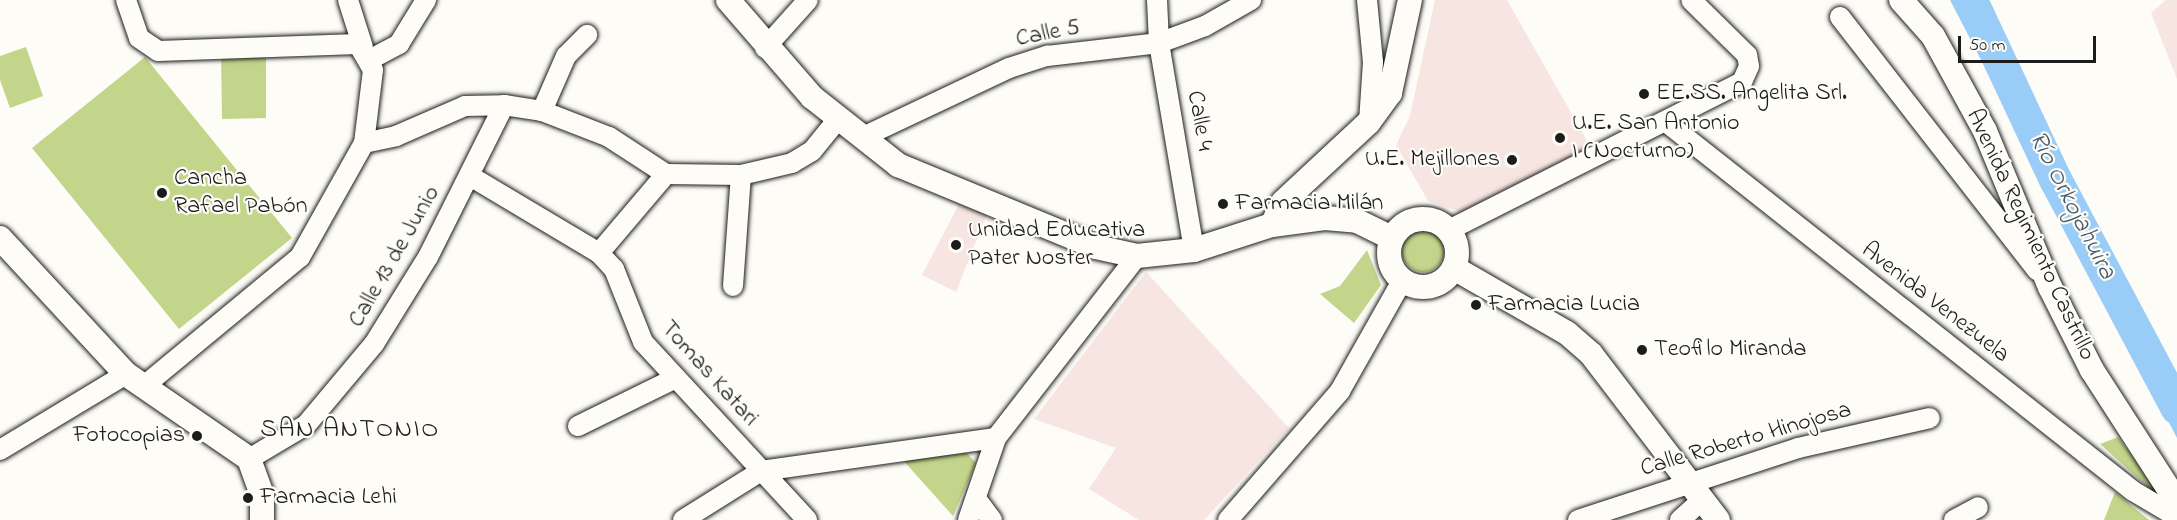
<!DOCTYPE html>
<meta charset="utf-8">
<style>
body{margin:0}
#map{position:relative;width:2177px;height:520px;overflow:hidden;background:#fdfcf7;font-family:"Indie Flower",sans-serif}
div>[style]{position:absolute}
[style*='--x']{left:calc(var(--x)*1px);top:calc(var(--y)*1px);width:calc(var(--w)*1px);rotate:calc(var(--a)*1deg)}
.built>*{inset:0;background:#f7e5e1}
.green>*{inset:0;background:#c3d58a}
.round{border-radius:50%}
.water>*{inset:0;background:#99cdf7}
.river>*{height:33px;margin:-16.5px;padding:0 16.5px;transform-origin:16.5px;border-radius:16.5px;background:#99cdf7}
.roads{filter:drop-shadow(0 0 2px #1c1c1c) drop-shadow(0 0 2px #1c1c1c)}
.minor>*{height:20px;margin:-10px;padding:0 10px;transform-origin:10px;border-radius:10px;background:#fdfcf7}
.major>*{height:24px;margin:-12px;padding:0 12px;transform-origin:12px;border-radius:12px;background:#fdfcf7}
.major>.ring{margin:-12px;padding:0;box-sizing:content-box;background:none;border:24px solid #fdfcf7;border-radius:50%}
.dots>*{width:16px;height:16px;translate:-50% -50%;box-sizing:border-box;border:3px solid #fdfcf7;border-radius:50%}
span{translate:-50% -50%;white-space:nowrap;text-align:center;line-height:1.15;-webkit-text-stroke:4.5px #fdfcf7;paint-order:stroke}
.street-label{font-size:24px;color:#1c1c1c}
.poi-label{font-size:24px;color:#1c1c1c}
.left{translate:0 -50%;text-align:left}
.right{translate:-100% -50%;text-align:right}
.water-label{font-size:26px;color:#485a69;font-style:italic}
.neighbourhood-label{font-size:26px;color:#1c1c1c;letter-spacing:1.5px}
.scale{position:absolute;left:1958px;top:36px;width:138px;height:27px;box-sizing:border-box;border:3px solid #1c1c1c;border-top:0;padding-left:8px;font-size:18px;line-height:21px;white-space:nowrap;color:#1c1c1c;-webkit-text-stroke:4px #fdfcf7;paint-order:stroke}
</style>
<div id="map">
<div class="built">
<div style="clip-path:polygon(1435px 0,1507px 0,1590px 146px,1465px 213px,1428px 201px,1396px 145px,1410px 116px)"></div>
<div style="clip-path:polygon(2166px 0,2177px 0,2177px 79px,2151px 13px)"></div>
<div style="clip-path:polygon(959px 204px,987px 214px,956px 292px,922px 275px)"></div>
<div style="clip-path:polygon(1146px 272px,1289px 428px,1204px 520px,1139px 520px,1089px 489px,1116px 448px,1034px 419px)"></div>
</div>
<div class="green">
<div style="clip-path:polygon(26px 47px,43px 96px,10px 108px,0 80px,0 56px)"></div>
<div style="clip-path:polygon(266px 51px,266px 118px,222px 119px,221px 52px)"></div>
<div style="clip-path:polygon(145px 57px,292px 238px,179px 329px,32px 148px)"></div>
<div class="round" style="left:1402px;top:230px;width:42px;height:42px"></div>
<div style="clip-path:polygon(1367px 250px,1381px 285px,1354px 323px,1320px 294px,1340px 286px)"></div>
<div style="clip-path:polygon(2118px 437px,2169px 506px,2100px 444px)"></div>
<div style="clip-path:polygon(964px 450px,976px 463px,953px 516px,902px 459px)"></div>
<div style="clip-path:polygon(2115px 492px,2149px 520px,2104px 520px)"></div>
</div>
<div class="water">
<div style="clip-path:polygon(1950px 0,1971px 0,2046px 161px,2177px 408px,2177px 438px)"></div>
</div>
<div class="river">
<div style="--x:1971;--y:0;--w:198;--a:64.9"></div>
<div style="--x:2055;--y:179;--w:259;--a:62"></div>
</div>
<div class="roads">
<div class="minor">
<div style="--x:126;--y:0;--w:40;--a:71.1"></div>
<div style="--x:139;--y:38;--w:23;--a:34"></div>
<div style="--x:158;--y:51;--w:200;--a:-2"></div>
<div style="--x:358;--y:44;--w:30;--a:60"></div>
<div style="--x:373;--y:70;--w:74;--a:97"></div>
<div style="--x:364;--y:143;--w:131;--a:119.3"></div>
<div style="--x:300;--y:257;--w:204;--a:140.4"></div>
<div style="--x:348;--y:0;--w:49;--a:72.3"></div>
<div style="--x:1157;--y:0;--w:43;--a:87.3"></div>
<div style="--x:1159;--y:43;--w:210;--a:80.4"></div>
<div style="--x:1367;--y:0;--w:62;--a:84.5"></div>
<div style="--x:1373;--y:62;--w:60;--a:93.8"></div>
<div style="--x:1840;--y:17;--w:321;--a:52.1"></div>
<div style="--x:765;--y:48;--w:64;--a:-48.1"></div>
<div style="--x:371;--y:59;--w:32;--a:-28"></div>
<div style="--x:399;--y:44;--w:52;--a:-58.5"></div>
<div style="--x:542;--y:111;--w:60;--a:-66.4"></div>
<div style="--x:566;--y:56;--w:30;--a:-45"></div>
<div style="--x:1666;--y:122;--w:595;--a:38.31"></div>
<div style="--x:2133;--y:491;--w:51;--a:30.6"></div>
<div style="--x:861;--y:138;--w:164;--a:-25.3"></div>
<div style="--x:1009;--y:68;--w:40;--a:-18"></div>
<div style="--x:1047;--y:56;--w:113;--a:-6.6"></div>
<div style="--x:1159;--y:43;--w:49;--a:-20.3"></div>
<div style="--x:1205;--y:26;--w:53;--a:-29.5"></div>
<div style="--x:364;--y:143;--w:33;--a:-12"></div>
<div style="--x:396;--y:136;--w:75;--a:-23.5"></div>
<div style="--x:465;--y:106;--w:39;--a:-1"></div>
<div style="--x:504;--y:105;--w:38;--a:9"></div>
<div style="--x:542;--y:111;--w:72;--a:21.2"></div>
<div style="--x:609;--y:137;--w:68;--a:33"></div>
<div style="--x:666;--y:174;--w:75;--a:0.8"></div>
<div style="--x:741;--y:175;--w:52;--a:-13.2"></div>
<div style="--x:792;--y:163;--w:23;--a:-31"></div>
<div style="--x:812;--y:151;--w:41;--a:-50.9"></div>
<div style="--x:470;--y:176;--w:150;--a:30.8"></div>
<div style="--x:599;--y:253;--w:22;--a:47"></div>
<div style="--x:614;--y:269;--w:79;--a:68.3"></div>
<div style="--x:643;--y:342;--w:242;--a:47.3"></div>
<div style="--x:1449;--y:230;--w:328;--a:-26.8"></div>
<div style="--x:1742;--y:82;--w:17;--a:-66"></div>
<div style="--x:1749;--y:66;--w:11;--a:-100"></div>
<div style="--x:1747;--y:55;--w:78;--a:-135.5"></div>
<div style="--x:599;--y:253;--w:104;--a:-49.7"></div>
<div style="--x:733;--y:286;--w:111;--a:-85.9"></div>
<div style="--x:578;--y:426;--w:109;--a:-26.1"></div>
<div style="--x:0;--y:450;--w:147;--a:-31.1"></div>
<div style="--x:249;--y:459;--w:66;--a:-30.8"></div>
<div style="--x:306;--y:425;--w:106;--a:-50"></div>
<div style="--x:374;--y:344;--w:102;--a:-58.2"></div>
<div style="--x:428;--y:257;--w:170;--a:-63.4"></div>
<div style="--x:977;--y:500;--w:25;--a:53"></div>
<div style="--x:683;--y:520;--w:92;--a:-32.1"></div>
<div style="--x:761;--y:471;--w:237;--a:-8"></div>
<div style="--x:968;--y:520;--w:87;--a:-71.1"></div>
<div style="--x:996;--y:438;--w:230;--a:-52.2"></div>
<div style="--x:1228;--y:520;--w:171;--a:-49"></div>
<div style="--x:1340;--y:391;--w:126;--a:-60.6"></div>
<div style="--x:1578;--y:520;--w:231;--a:-18.1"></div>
<div style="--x:1798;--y:448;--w:135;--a:-12.8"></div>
<div style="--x:1680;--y:520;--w:30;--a:-42"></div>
<div style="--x:1954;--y:520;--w:27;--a:-28"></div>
</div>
<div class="major">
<div style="--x:728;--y:0;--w:128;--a:49.1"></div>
<div style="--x:812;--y:97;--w:110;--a:38.3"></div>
<div style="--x:898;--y:165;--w:214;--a:22.5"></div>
<div style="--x:1096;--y:247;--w:42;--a:12.4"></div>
<div style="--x:1137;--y:256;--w:57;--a:-6"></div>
<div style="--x:1194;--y:250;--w:82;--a:-17.8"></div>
<div style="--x:1272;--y:225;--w:53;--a:-7.5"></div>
<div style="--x:1325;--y:218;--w:32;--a:5"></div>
<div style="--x:1357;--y:221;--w:39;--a:26"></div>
<div style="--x:1901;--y:0;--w:48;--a:48.4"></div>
<div style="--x:1933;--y:36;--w:108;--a:61.3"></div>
<div style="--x:1985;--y:131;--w:169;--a:67.4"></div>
<div style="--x:2050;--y:287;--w:93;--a:63.2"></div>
<div style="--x:2092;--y:370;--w:157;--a:57.2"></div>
<div class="ring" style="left:1389px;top:219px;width:44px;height:44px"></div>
<div style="--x:1272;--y:225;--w:25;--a:-64"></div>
<div style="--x:1283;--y:202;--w:117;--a:-42.9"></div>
<div style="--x:1369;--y:122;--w:36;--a:-54"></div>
<div style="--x:1390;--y:93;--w:95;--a:-77.9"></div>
<div style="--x:0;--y:238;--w:185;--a:47.2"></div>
<div style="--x:126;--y:374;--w:150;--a:34.6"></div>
<div style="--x:249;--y:459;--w:37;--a:70"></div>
<div style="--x:262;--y:494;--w:26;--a:90"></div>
<div style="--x:1454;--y:268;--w:130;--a:29.9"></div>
<div style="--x:1567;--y:333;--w:32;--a:41"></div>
<div style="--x:1591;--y:354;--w:209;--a:52.6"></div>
</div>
</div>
<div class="dots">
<div style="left:1644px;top:94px;background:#1c1c1c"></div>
<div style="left:1560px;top:138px;background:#1c1c1c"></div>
<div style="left:1512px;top:160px;background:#1c1c1c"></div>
<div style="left:162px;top:193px;background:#1c1c1c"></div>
<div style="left:1223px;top:204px;background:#1c1c1c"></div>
<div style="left:956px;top:245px;background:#1c1c1c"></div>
<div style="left:1476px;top:305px;background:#1c1c1c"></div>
<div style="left:1642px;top:350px;background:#1c1c1c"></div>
<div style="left:197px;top:436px;background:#1c1c1c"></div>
<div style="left:248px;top:498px;background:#1c1c1c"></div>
</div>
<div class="street-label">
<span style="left:1048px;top:34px;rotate:-11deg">Calle 5</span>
<span style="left:1199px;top:121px;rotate:80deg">Calle 4</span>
<span style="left:2030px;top:235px;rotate:65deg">Avenida Regimiento Castrillo</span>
<span style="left:395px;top:257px;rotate:-60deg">Calle 13 de Junio</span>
<span style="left:1935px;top:303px;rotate:38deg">Avenida Venezuela</span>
<span style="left:709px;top:374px;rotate:48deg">Tomas Katari</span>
<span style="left:1746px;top:440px;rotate:-16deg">Calle Roberto Hinojosa</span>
</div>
<div class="poi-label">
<span class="left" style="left:1656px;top:94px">EE.SS. Angelita Srl.</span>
<span class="left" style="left:1572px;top:138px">U.E. San Antonio<br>I (Nocturno)</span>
<span class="right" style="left:1500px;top:160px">U.E. Mejillones</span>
<span class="left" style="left:174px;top:193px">Cancha<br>Rafael Pabón</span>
<span class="left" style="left:1235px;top:204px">Farmacia Milán</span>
<span class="left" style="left:968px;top:245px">Unidad Educativa<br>Pater Noster</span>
<span class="left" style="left:1488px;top:305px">Farmacia Lucia</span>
<span class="left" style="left:1654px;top:350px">Teofilo Miranda</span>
<span class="right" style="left:185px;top:436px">Fotocopias</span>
<span class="left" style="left:260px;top:498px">Farmacia Lehi</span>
</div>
<div class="water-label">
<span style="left:2071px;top:206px;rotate:63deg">Río Orkojahuira</span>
</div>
<div class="neighbourhood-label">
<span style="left:350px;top:431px">SAN ANTONIO</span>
</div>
<div class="scale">50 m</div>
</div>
